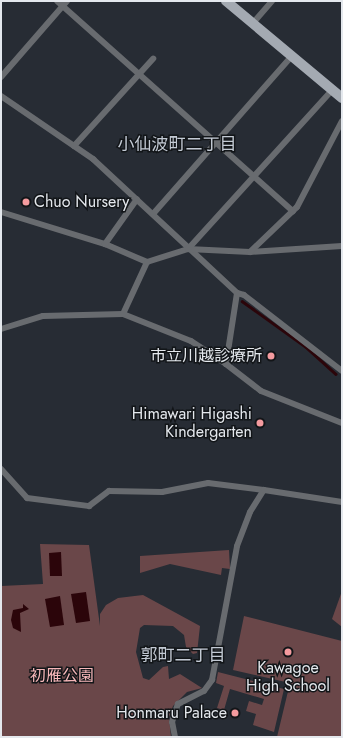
<!DOCTYPE html>
<meta charset="utf-8">
<style>
body{margin:0}
#map{position:relative;width:343px;height:738px;overflow:hidden;background:#272c34;font-family:Jost,"Noto Sans JP",sans-serif}
div>[style]{position:absolute}
[style*='--x']{left:calc(var(--x)*1px);top:calc(var(--y)*1px);width:calc(var(--w)*1px);rotate:calc(var(--a)*1deg)}
.green>*{inset:0;background:#6a4749}
.water>*{inset:0;background:#2b050a}
.stream>*{height:2.5px;margin:-1.25px;padding:0 1.25px;transform-origin:1.25px;border-radius:1.25px;background:#2b050a}
.minor>*{height:6px;margin:-3px;padding:0 3px;transform-origin:3px;border-radius:3px;background:#686b6f}
.primary>*{height:10px;margin:-5px;padding:0 5px;transform-origin:5px;border-radius:5px;background:#a4aab2}
.dots>*{width:11px;height:11px;translate:-50% -50%;box-sizing:border-box;border:2px solid #121518;border-radius:50%}
span{translate:-50% -50%;white-space:nowrap;text-align:center;line-height:1.15;-webkit-text-stroke:3px #121518;paint-order:stroke}
.poi-label{font-size:16px;color:#e4e8ed}
.left{translate:0 -50%;text-align:left}
.right{translate:-100% -50%;text-align:right}
.park-label{font-size:16px;color:#f6b7b9}
.neighbourhood-label{font-size:17px;color:#c3cad4}
.frame{position:absolute;inset:0;border:2px solid #e4e8ed;pointer-events:none}
</style>
<div id="map">
<div class="green">
<div style="clip-path:polygon(40px 544px,89px 545px,100px 626px,100px 614px,106px 605px,118px 598px,143px 595px,200px 626px,197px 653px,193px 654px,186px 647px,184px 635px,173px 626px,144px 625px,140px 628px,136px 652px,143px 678px,149px 680px,163px 667px,168px 666px,169px 679px,180px 674px,202px 688px,187px 692px,173px 706px,169px 717px,171px 737px,1px 737px,1px 586px,43px 584px)"></div>
<div style="clip-path:polygon(229px 550px,230px 569px,222px 568px,221px 575px,170px 564px,140px 573px,140px 556px)"></div>
<div style="clip-path:polygon(342px 591px,342px 627px,332px 619px)"></div>
<div style="clip-path:polygon(244px 616px,342px 641px,342px 737px,277px 737px,290px 683px,233px 670px)"></div>
<div style="clip-path:polygon(218px 672px,284px 689px,274px 732px,253px 725px,256px 714px,246px 711px,249px 701px,262px 705px,264px 699px,230px 689px,224px 710px,217px 708px,224px 686px,216px 683px)"></div>
</div>
<div class="water">
<div style="clip-path:polygon(61px 552px,62px 576px,50px 576px,49px 553px)"></div>
<div style="clip-path:polygon(86px 592px,90px 621px,76px 623px,71px 594px)"></div>
<div style="clip-path:polygon(60px 596px,64px 625px,50px 627px,45px 599px)"></div>
<div style="clip-path:polygon(23px 604px,29px 609px,20px 613px,21px 632px,13px 628px,11px 620px,13px 610px,23px 608px)"></div>
</div>
<div class="stream">
<div style="--x:242;--y:301;--w:79;--a:35.7"></div>
<div style="--x:306;--y:347;--w:40;--a:42"></div>
</div>
<div class="minor">
<div style="--x:57;--y:1;--w:316;--a:41.7"></div>
<div style="--x:253;--y:23;--w:29;--a:-49"></div>
<div style="--x:1;--y:77;--w:101;--a:-49"></div>
<div style="--x:1;--y:96;--w:112;--a:34.4"></div>
<div style="--x:93;--y:159;--w:197;--a:42.9"></div>
<div style="--x:237;--y:293;--w:72;--a:98.8"></div>
<div style="--x:226;--y:364;--w:44;--a:37.6"></div>
<div style="--x:261;--y:391;--w:87;--a:21.6"></div>
<div style="--x:74;--y:146;--w:118;--a:-47.8"></div>
<div style="--x:1;--y:212;--w:109;--a:17.1"></div>
<div style="--x:105;--y:244;--w:46;--a:23.2"></div>
<div style="--x:147;--y:262;--w:43;--a:-17.6"></div>
<div style="--x:188;--y:249;--w:62;--a:2.8"></div>
<div style="--x:250;--y:252;--w:92;--a:-3.7"></div>
<div style="--x:153;--y:214;--w:210;--a:-48.7"></div>
<div style="--x:105;--y:244;--w:55;--a:-54.6"></div>
<div style="--x:188;--y:249;--w:215;--a:-47.8"></div>
<div style="--x:250;--y:252;--w:65;--a:-43.8"></div>
<div style="--x:297;--y:207;--w:97;--a:-62.4"></div>
<div style="--x:237;--y:293;--w:7;--a:16"></div>
<div style="--x:244;--y:295;--w:124;--a:37.8"></div>
<div style="--x:123;--y:314;--w:73;--a:21.7"></div>
<div style="--x:191;--y:341;--w:42;--a:33.3"></div>
<div style="--x:1;--y:329;--w:44;--a:-17.2"></div>
<div style="--x:43;--y:316;--w:80;--a:-1.4"></div>
<div style="--x:123;--y:314;--w:57;--a:-65.2"></div>
<div style="--x:1;--y:469;--w:39;--a:48"></div>
<div style="--x:27;--y:498;--w:63;--a:7.4"></div>
<div style="--x:89;--y:506;--w:25;--a:-37"></div>
<div style="--x:109;--y:491;--w:53;--a:1.1"></div>
<div style="--x:162;--y:492;--w:47;--a:-11.1"></div>
<div style="--x:208;--y:483;--w:56;--a:7.1"></div>
<div style="--x:175;--y:737;--w:15;--a:-101"></div>
<div style="--x:172;--y:722;--w:19;--a:-72"></div>
<div style="--x:178;--y:704;--w:29;--a:-27"></div>
<div style="--x:204;--y:691;--w:14;--a:-54"></div>
<div style="--x:212;--y:680;--w:136;--a:-79.4"></div>
<div style="--x:237;--y:546;--w:36;--a:-69"></div>
<div style="--x:250;--y:512;--w:26;--a:-58"></div>
<div style="--x:264;--y:490;--w:79;--a:8.7"></div>
</div>
<div class="primary">
<div style="--x:226;--y:1;--w:151;--a:39.9"></div>
</div>
<div class="dots">
<div style="left:26px;top:202px;background:#f49b9f"></div>
<div style="left:271px;top:356px;background:#f49b9f"></div>
<div style="left:260px;top:423px;background:#f49b9f"></div>
<div style="left:288px;top:652px;background:#f49b9f"></div>
<div style="left:235px;top:713px;background:#f49b9f"></div>
</div>
<div class="poi-label">
<span class="left" style="left:34px;top:202px">Chuo Nursery</span>
<span class="right" style="left:262px;top:356px">市立川越診療所</span>
<span class="right" style="left:252px;top:423px">Himawari Higashi<br>Kindergarten</span>
<span style="left:288px;top:677px">Kawagoe<br>High School</span>
<span class="right" style="left:227px;top:713px">Honmaru Palace</span>
</div>
<div class="park-label">
<span style="left:62px;top:676px">初雁公園</span>
</div>
<div class="neighbourhood-label">
<span style="left:177px;top:145px">小仙波町二丁目</span>
<span style="left:183px;top:656px">郭町二丁目</span>
</div>
<div class="frame"></div>
</div>
